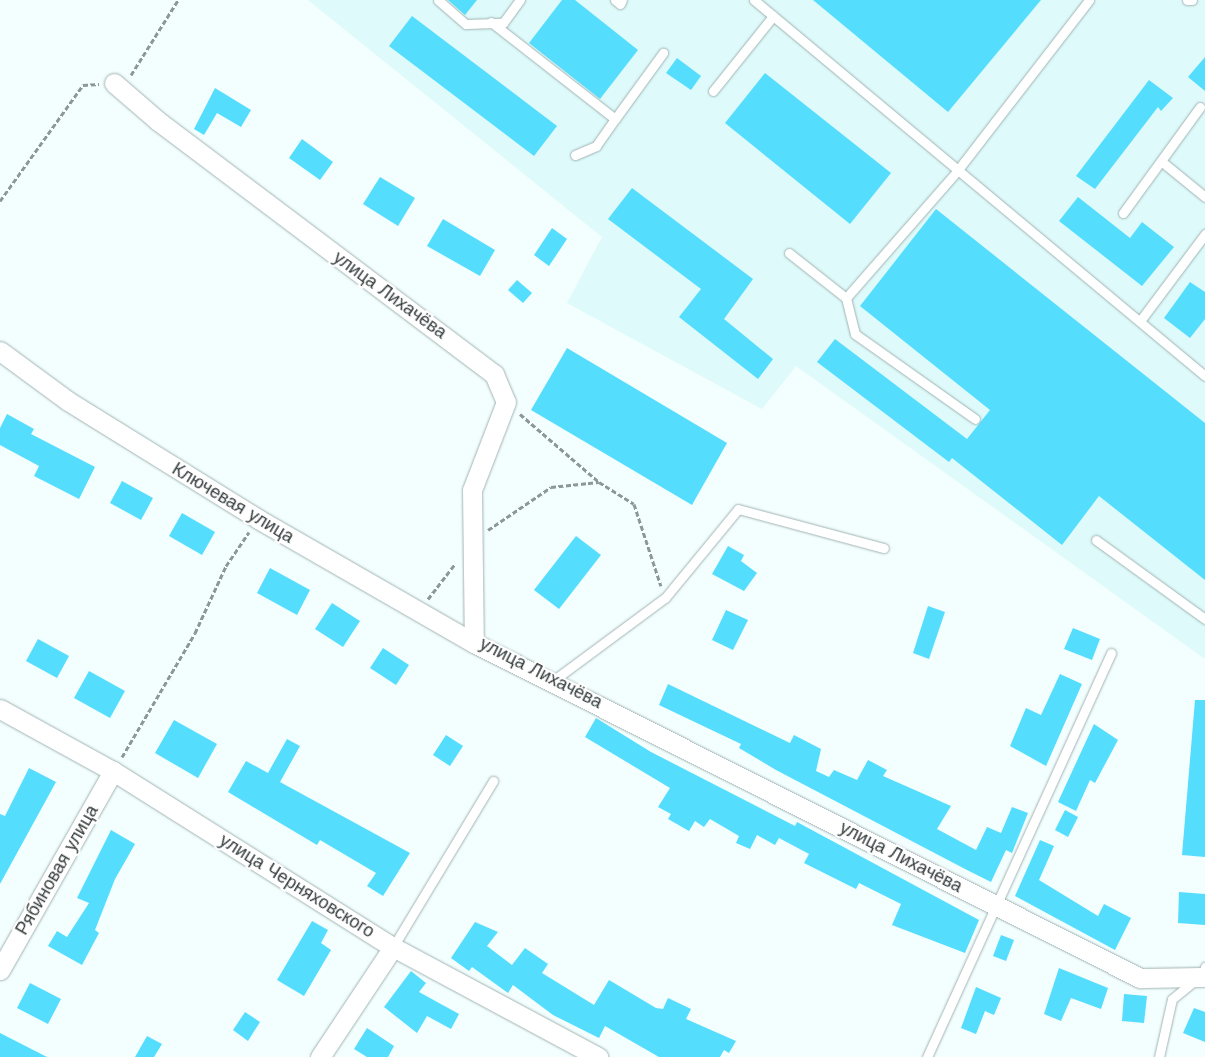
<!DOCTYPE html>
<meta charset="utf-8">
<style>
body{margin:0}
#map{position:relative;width:1205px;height:1057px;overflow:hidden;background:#f3fefe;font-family:"Work Sans",sans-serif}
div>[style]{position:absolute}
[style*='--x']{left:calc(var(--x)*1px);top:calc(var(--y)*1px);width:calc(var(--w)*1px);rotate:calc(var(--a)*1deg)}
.built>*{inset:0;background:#defafa}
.building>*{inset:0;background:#55ddfe}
.path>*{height:3px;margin-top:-1.5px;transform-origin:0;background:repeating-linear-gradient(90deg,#8e9797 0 5px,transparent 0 7.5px)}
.roads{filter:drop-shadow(0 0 1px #a1b3b3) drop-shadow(0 0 1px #a1b3b3)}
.service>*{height:9px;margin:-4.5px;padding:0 4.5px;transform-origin:4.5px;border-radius:4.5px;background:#fff}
.minor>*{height:19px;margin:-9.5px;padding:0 9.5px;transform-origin:9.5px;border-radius:9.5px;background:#fff}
span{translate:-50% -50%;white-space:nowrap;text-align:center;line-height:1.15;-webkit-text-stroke:4.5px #fff;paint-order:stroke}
.street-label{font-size:18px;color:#363d3d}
</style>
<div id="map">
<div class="built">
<div style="clip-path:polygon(308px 0,1205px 0,1205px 659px,796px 366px,762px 409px,567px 303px,602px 237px)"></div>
</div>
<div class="building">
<div style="clip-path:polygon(448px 0,477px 0,465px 15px)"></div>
<div style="clip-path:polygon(562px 0,575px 0,638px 50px,600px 99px,529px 43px)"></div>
<div style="clip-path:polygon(813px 0,1041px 0,948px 112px)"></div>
<div style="clip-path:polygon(412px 16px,557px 126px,534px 156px,389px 46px)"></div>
<div style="clip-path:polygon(1205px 57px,1205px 91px,1188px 77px)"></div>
<div style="clip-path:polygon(677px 58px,701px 76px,691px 90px,666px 73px)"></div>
<div style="clip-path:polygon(765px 73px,891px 173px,850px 224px,725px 123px)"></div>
<div style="clip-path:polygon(1149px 80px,1173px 98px,1161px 111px,1158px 107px,1095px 189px,1076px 176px)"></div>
<div style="clip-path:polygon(215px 88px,251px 110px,241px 127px,217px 113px,204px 135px,194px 129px)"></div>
<div style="clip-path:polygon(302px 139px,333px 162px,320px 180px,289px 158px)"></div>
<div style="clip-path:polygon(380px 177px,415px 198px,398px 226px,363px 204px)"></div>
<div style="clip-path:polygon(632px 188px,753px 279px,724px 319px,773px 359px,758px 379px,679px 317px,701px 289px,608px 219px)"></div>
<div style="clip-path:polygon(1078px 197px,1130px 238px,1142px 222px,1174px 247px,1142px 286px,1059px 221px)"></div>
<div style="clip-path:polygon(936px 209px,1205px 423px,1205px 580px,1099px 496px,1062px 545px,952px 458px,949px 462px,817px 362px,835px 339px,967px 439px,990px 410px,860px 306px)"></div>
<div style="clip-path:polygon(443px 219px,495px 250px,480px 276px,427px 246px)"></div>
<div style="clip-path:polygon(552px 228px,567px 239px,549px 266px,534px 255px)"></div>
<div style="clip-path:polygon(517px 280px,532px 293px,523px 303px,508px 290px)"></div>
<div style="clip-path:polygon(1190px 282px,1205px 292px,1205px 319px,1190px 338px,1164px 318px)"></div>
<div style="clip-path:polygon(567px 348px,727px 443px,692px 505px,531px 410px)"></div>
<div style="clip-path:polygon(7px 414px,34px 429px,31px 434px,95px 467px,79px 499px,34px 476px,39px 466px,0 445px,0 428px)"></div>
<div style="clip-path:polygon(122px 481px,153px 498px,141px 520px,110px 503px)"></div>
<div style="clip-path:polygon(182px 513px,215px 532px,202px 555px,169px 536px)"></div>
<div style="clip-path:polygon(576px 536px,601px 555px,559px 609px,534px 590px)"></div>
<div style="clip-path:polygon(728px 546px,744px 555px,741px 561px,757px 573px,744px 591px,712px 574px)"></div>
<div style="clip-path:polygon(270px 568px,310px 590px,297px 615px,257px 593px)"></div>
<div style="clip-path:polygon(332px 603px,360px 621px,343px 647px,315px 629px)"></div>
<div style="clip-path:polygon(928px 606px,945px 612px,929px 659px,913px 653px)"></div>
<div style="clip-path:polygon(726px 610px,748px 620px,733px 650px,712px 640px)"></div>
<div style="clip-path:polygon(1073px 628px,1100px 639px,1092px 660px,1064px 649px)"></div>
<div style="clip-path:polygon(38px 639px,69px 656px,57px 678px,26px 661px)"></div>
<div style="clip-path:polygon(383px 648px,409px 665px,396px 685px,370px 668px)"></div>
<div style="clip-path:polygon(89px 671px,125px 691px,110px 718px,74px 698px)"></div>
<div style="clip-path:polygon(1060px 674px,1082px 684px,1046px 766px,1010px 746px,1026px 708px,1041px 715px)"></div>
<div style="clip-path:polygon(668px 684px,790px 743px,794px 735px,821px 749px,816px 771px,829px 777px,834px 770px,857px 780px,868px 760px,887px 770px,883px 776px,951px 806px,937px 829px,976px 850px,987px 827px,1001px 833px,1012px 807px,1028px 813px,1012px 853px,1006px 850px,991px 882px,967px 870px,776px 770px,739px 748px,741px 744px,659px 705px)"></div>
<div style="clip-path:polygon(1195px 700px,1205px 700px,1205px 857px,1182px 855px)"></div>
<div style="clip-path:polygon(596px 718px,651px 752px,795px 826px,797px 822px,979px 920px,965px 953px,892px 925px,901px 904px,859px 883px,856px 889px,804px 863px,809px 854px,779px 838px,775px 845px,757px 835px,750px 849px,736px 843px,739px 836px,710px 819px,704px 827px,695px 821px,689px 831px,668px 819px,671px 814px,658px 807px,670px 788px,585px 737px)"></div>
<div style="clip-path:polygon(174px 720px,217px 744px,198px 778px,155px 753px)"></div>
<div style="clip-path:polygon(1094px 724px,1118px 740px,1095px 783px,1090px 780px,1076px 811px,1058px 802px)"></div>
<div style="clip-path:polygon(446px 735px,463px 746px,450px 766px,433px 755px)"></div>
<div style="clip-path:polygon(287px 739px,300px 746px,280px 782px,410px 853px,383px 896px,367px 886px,376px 873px,320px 840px,317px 845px,228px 792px,246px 761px,268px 773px)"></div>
<div style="clip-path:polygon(29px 768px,56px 782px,0 884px,0 814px,5px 816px)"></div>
<div style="clip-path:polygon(1065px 810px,1078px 817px,1068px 837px,1055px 830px)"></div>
<div style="clip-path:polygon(111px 830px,135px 844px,115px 879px,95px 930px,99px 933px,82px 965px,48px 946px,57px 931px,67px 937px,89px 903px,77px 898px)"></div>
<div style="clip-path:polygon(1040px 840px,1054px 846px,1039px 880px,1098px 916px,1104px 904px,1131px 918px,1115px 950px,1015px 896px)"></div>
<div style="clip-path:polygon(1179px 892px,1205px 894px,1205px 925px,1178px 923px)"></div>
<div style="clip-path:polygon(312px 921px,328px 930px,321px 943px,331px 950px,304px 996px,277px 980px)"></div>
<div style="clip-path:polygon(475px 922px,498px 932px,487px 946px,512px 965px,525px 948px,548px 964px,542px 973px,594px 1005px,609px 980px,656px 1008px,663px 1009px,668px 998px,691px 1009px,686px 1019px,736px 1041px,729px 1053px,724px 1050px,720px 1057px,659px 1057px,605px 1026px,599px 1038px,553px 1015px,513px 985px,508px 993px,472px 967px,469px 971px,451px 958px)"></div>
<div style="clip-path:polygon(1001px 935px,1014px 940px,1006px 961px,993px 956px)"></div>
<div style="clip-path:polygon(1059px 968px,1108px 988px,1101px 1009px,1071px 998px,1061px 1021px,1044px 1014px)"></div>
<div style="clip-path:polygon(411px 971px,426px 983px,419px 992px,459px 1014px,451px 1029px,427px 1016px,417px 1033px,384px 1007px)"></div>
<div style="clip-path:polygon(30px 983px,61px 999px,48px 1024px,17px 1008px)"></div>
<div style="clip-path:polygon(976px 987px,1001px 998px,994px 1015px,985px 1011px,976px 1034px,961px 1028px)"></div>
<div style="clip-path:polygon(1124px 994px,1147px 996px,1144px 1023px,1122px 1021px)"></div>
<div style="clip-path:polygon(1194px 1008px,1205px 1012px,1205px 1042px,1183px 1033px)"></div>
<div style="clip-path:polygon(245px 1012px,260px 1022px,248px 1041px,233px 1030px)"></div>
<div style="clip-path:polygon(367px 1028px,394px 1046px,388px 1057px,367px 1057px,354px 1049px)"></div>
<div style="clip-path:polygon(0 1033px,47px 1057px,0 1057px)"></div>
<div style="clip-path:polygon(147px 1036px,162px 1044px,154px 1057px,135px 1057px)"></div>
</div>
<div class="path">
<div style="--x:131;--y:75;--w:89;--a:-57.9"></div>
<div style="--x:0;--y:201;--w:143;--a:-54.4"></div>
<div style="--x:83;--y:85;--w:16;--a:-4"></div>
<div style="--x:520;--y:414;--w:104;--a:40.7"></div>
<div style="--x:599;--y:482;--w:41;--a:32.2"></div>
<div style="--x:634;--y:504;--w:86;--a:71.8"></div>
<div style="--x:488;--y:530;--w:76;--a:-34.3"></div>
<div style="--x:551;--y:487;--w:48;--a:-5.9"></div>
<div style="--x:428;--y:599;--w:44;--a:-52.4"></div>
<div style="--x:122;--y:757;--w:144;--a:-59.5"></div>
<div style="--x:195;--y:633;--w:74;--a:-65.2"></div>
<div style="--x:226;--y:566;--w:41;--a:-55.9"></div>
</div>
<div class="roads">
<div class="service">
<div style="--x:438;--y:0;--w:37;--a:41"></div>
<div style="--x:466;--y:24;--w:37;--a:-2"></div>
<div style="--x:503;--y:23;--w:29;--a:-54"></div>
<div style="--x:615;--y:0;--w:6;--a:39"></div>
<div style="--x:620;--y:4;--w:4;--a:-63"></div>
<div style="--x:754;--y:0;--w:587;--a:39.82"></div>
<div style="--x:1187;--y:0;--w:5;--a:0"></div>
<div style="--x:491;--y:22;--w:157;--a:38"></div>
<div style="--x:615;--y:119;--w:82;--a:-54"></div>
<div style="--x:713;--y:91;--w:96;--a:-51.3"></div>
<div style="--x:575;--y:155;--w:23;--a:-23"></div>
<div style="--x:596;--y:146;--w:33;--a:-55"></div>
<div style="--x:1161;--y:161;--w:57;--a:39.3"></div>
<div style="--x:1123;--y:213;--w:131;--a:-54"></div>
<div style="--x:789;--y:253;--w:73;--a:38.3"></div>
<div style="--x:846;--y:298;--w:37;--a:76"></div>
<div style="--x:855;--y:334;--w:147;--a:35.3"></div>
<div style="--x:846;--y:298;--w:169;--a:-48.8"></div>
<div style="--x:957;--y:171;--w:216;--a:-52.3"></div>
<div style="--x:1140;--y:321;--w:109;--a:-53.2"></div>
<div style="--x:1096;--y:540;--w:135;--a:35.9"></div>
<div style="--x:554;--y:680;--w:138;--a:-36.5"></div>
<div style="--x:665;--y:598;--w:115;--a:-50.6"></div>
<div style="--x:738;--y:509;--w:151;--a:15"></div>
<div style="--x:393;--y:947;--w:194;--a:-58.9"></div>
<div style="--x:927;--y:1057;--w:444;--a:-65.5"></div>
<div style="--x:1159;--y:1057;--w:59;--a:-77.4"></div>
<div style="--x:1172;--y:999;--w:38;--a:-39"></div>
<div style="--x:1202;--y:975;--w:9;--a:-69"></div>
</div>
<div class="minor">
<div style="--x:114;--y:83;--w:58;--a:40.8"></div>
<div style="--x:158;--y:121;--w:421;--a:37"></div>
<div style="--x:494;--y:374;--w:30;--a:67"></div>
<div style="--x:506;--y:402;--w:94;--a:111.1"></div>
<div style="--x:472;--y:490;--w:153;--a:89.3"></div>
<div style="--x:474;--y:643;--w:746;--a:26.7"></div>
<div style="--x:1140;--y:978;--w:65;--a:-0.9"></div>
<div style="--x:0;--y:351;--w:84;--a:36.3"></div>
<div style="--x:68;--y:401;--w:224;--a:31.8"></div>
<div style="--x:258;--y:519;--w:249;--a:29.9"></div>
<div style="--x:0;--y:709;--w:129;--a:28.8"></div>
<div style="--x:113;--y:771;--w:331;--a:32.2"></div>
<div style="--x:393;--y:947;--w:233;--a:28.2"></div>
<div style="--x:0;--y:970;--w:229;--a:-60.4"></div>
<div style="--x:320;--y:1057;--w:132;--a:-56.4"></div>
</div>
</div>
<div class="street-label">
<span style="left:390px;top:295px;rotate:36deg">улица Лихачёва</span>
<span style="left:233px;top:503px;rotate:31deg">Ключевая улица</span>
<span style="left:541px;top:673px;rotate:27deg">улица Лихачёва</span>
<span style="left:901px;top:857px;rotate:27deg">улица Лихачёва</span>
<span style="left:57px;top:870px;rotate:-60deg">Рябиновая улица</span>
<span style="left:297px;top:886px;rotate:32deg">улица Черняховского</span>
</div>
</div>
